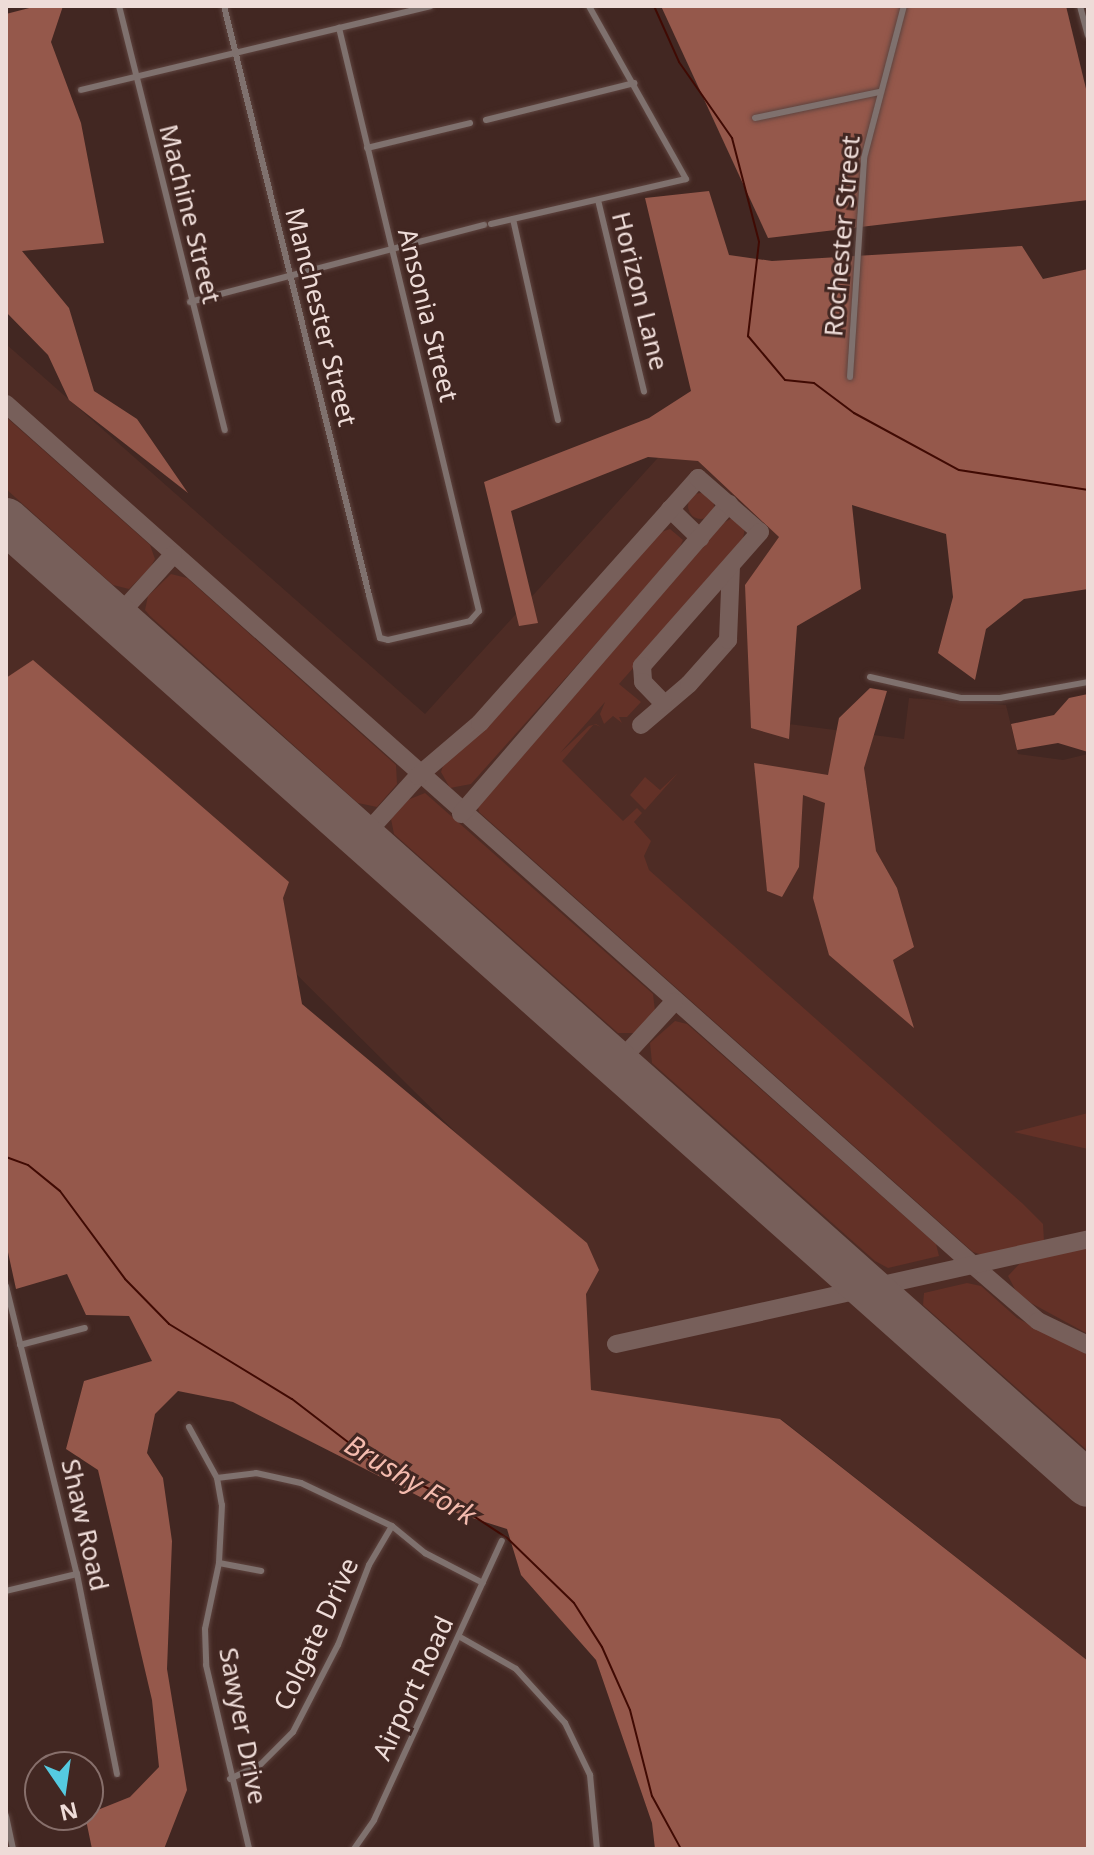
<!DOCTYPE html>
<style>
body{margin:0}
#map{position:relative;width:1094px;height:1855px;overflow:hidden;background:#422722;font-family:"Noto Sans",sans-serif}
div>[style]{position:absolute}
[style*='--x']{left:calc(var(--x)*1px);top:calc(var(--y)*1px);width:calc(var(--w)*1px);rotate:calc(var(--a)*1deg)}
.built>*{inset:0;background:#4e2c25}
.green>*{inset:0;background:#633127}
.round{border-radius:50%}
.forest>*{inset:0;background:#95584b}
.stream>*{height:2px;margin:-1px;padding:0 1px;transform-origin:1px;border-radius:1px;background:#400a03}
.taxiway>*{height:18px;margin:-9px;padding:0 9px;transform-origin:9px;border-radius:9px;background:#775f5a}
.runway>*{height:46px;margin:-23px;padding:0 23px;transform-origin:23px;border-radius:23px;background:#775f5a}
.roads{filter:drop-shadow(0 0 2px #5e443f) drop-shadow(0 0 2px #5e443f)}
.street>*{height:6px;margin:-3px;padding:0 3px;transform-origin:3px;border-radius:3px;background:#7f716e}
span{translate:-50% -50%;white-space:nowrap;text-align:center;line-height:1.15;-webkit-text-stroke:6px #422722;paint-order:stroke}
.street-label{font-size:26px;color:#eedcd8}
.water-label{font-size:28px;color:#f4bbae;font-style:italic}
.frame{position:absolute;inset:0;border:8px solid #eedcd8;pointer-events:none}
.north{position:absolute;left:24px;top:1751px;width:80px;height:80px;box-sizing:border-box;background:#422722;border:2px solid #876f6b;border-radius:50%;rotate:167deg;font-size:22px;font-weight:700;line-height:32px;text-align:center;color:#eedcd8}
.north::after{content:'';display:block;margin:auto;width:28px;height:36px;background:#55cae0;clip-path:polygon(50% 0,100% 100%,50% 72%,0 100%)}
</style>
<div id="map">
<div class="built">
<div style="clip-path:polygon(6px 344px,425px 714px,685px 428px,788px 547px,781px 723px,904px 739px,909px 698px,1006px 705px,1018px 754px,1063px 760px,1088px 754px,1088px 1661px,781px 1419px,670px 1448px,539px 1380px,557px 1233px,6px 686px)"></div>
</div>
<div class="green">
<div style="clip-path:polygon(6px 417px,150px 545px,155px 559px,150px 568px,129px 589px,113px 585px,6px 489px)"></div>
<div class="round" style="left:688px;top:493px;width:26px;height:26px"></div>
<div style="clip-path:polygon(732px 518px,745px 527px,742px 545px,619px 684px,641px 702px,627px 717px,619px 717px,622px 723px,613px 716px,604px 724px,600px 714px,605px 702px,560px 753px,589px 726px,596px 724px,601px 727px,594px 724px,562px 761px,623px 821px,637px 808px,642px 813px,634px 822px,651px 841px,644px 856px,649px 870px,1022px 1203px,1043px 1224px,1044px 1241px,1040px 1245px,989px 1257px,973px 1252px,479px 812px,477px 803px,484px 788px,715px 528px)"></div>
<div style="clip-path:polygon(670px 529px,683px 540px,677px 553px,471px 784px,450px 788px,441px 772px,445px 760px,500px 713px,661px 532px)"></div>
<div style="clip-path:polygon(171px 574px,187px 578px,396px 765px,397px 784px,377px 807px,358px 803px,150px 616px,145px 610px,148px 596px)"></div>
<div style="clip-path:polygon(678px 773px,645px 810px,630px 795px,645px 777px,660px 790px)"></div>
<div style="clip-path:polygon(425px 793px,653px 994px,655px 1011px,635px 1033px,618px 1033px,394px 834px,391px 819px,405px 801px)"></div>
<div style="clip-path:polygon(675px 1021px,687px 1024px,936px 1244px,939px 1256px,888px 1268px,875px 1261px,652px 1063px,650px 1043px)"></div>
<div style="clip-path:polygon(1088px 1113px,1088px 1149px,1014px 1132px)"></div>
<div style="clip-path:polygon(1088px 1245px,1088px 1334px,1031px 1303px,1016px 1291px,1008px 1276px,1023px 1260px)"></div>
<div style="clip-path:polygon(967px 1283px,981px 1286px,1017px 1318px,1088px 1355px,1088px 1451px,923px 1305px,924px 1293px)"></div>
</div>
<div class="forest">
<div style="clip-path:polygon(37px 6px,63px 6px,51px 42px,81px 123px,104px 243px,22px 251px,69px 308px,94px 391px,137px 419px,188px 493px,69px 400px,48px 355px,6px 312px,6px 14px)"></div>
<div style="clip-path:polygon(661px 6px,1066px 6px,1088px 97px,1088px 200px,768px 238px)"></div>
<div style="clip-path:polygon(709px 191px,729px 255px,772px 261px,1022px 246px,1043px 279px,1088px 269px,1088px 589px,1024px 599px,986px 629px,975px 680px,938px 653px,953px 597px,946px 534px,852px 505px,861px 589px,797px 626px,789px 739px,751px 728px,745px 585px,779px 537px,698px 461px,648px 457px,511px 511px,538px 623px,519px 626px,484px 482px,649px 418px,691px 391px,645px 198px)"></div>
<div style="clip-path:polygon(33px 660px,289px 882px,283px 898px,302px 1004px,587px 1243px,599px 1270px,586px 1294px,591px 1390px,780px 1419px,1088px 1661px,1088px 1849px,655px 1849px,652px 1823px,596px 1660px,521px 1575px,507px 1529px,444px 1509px,233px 1402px,178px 1391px,155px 1414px,147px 1453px,163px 1478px,172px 1541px,167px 1669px,187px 1790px,164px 1849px,92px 1849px,85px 1815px,130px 1797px,159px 1767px,152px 1700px,98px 1470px,66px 1449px,84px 1381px,152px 1361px,129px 1316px,86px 1315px,67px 1274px,16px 1289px,6px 1243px,6px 678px)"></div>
<div style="clip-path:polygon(870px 688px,887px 691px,864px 768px,876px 851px,897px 888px,914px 947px,893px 960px,914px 1028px,829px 955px,813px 898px,825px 803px,803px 795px,799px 867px,782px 897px,767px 891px,754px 763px,828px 775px,839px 718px)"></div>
<div style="clip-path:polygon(1088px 694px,1088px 752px,1058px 743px,1017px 750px,1011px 724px,1054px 715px,1069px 698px)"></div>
</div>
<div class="stream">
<div style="--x:654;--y:6;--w:61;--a:65.9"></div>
<div style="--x:679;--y:62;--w:93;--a:55.1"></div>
<div style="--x:732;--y:138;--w:107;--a:75.4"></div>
<div style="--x:759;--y:242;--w:95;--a:96.7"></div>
<div style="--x:748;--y:336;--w:57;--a:49.9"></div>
<div style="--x:785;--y:380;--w:29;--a:6"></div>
<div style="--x:814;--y:383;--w:50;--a:36.9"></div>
<div style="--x:854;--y:413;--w:119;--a:28.5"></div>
<div style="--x:959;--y:470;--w:131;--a:8.8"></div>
<div style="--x:6;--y:1157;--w:23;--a:20"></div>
<div style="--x:28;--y:1165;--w:41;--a:39.1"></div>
<div style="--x:60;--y:1191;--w:109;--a:53.5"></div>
<div style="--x:125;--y:1279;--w:63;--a:45.6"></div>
<div style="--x:169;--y:1324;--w:144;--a:31.4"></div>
<div style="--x:292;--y:1399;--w:105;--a:37.6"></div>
<div style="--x:375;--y:1463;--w:72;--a:25.5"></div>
<div style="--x:440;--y:1494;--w:80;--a:33.3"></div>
<div style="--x:507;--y:1538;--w:93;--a:44.1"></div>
<div style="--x:574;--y:1603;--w:52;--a:57.5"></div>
<div style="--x:602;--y:1647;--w:69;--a:66"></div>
<div style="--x:630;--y:1710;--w:89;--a:75.7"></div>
<div style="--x:652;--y:1796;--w:60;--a:61.3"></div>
</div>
<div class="taxiway">
<div style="--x:6;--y:404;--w:1296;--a:41.68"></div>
<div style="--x:974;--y:1266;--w:84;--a:40.7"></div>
<div style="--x:1038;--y:1321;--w:55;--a:25.6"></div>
<div style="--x:670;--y:509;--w:42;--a:44"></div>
<div style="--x:116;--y:618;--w:85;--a:-47.9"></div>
<div style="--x:641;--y:725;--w:63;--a:-40.5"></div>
<div style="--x:689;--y:684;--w:59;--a:-48.4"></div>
<div style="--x:728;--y:640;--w:74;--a:-87.7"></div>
<div style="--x:461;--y:814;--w:410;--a:-49.2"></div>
<div style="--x:362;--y:838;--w:84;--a:-47.9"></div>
<div style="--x:418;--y:776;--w:82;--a:-40.5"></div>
<div style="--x:480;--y:723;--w:328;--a:-48.3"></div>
<div style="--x:698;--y:478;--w:82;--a:41.1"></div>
<div style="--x:760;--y:532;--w:179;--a:131.4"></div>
<div style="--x:642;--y:666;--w:16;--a:86"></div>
<div style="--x:643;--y:682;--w:29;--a:46"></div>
<div style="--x:616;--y:1065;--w:86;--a:-47.4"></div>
<div style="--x:616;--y:1344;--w:484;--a:-12.5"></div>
</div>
<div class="runway">
<div style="--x:6;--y:521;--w:1448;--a:41.67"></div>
</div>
<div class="roads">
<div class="street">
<div style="--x:119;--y:6;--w:437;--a:76"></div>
<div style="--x:224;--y:6;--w:607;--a:76.17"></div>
<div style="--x:369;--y:595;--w:44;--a:75.7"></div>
<div style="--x:380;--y:638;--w:8;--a:14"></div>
<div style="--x:388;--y:640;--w:84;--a:-13"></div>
<div style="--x:470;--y:621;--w:13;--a:-48"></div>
<div style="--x:479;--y:611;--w:600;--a:-103.5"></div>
<div style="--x:1080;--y:6;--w:30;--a:75"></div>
<div style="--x:81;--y:90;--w:359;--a:-13.5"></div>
<div style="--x:755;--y:118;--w:127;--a:-11.8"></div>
<div style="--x:486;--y:120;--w:153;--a:-14"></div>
<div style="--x:367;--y:148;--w:106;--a:-13.6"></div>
<div style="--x:598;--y:200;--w:197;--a:76.5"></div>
<div style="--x:513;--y:219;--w:206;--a:77.4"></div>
<div style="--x:491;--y:224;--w:200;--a:-13"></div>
<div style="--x:686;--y:179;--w:198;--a:-119.3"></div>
<div style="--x:190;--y:302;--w:304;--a:-14.7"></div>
<div style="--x:850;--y:377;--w:219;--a:-86.3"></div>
<div style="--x:864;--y:158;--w:157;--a:-75.3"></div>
<div style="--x:870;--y:677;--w:93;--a:13"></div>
<div style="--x:961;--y:698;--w:39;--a:0"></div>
<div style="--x:1000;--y:698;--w:89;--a:-10.3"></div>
<div style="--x:6;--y:1286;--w:297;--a:76.2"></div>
<div style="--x:77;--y:1574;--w:204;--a:78.7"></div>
<div style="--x:20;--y:1345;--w:67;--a:-14.7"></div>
<div style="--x:189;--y:1427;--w:58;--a:61.2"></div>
<div style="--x:217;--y:1478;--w:27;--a:80"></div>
<div style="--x:222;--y:1505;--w:58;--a:93"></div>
<div style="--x:219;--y:1563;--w:67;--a:102"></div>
<div style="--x:205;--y:1629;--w:36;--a:88"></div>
<div style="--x:206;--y:1665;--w:189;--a:76.8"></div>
<div style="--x:217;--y:1478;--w:39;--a:-7"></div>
<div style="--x:256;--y:1473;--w:46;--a:12.5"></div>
<div style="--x:301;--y:1483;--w:101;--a:25.3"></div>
<div style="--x:392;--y:1526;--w:43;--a:39.3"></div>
<div style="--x:425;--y:1553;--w:65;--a:27.3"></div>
<div style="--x:219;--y:1563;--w:43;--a:10.8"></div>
<div style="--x:6;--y:1591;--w:73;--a:-13.5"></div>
<div style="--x:460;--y:1637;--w:64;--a:29.7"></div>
<div style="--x:516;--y:1669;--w:73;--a:47.8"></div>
<div style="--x:565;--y:1723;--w:58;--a:64.3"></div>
<div style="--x:590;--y:1775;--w:74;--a:84.6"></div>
<div style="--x:230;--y:1779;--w:34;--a:-26"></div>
<div style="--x:261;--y:1764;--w:45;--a:-45"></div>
<div style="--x:293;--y:1732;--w:98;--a:-62.7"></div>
<div style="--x:338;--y:1645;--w:86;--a:-68.8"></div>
<div style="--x:369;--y:1565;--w:45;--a:-59.5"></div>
<div style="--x:6;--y:1816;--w:34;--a:78"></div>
<div style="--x:354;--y:1849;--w:35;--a:-55"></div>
<div style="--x:374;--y:1820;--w:307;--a:-65.4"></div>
</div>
</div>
<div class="street-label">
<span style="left:190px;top:214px;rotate:76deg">Machine Street</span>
<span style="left:842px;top:236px;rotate:-85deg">Rochester Street</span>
<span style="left:640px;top:291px;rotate:76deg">Horizon Lane</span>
<span style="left:428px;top:315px;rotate:76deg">Ansonia Street</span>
<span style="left:321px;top:317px;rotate:76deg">Manchester Street</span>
<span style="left:85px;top:1525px;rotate:77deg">Shaw Road</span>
<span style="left:316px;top:1634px;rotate:-65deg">Colgate Drive</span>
<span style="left:413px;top:1688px;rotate:-65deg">Airport Road</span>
<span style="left:243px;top:1726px;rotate:79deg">Sawyer Drive</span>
</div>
<div class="water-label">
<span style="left:411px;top:1479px;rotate:31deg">Brushy Fork</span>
</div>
<div class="frame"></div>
<div class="north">N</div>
</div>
